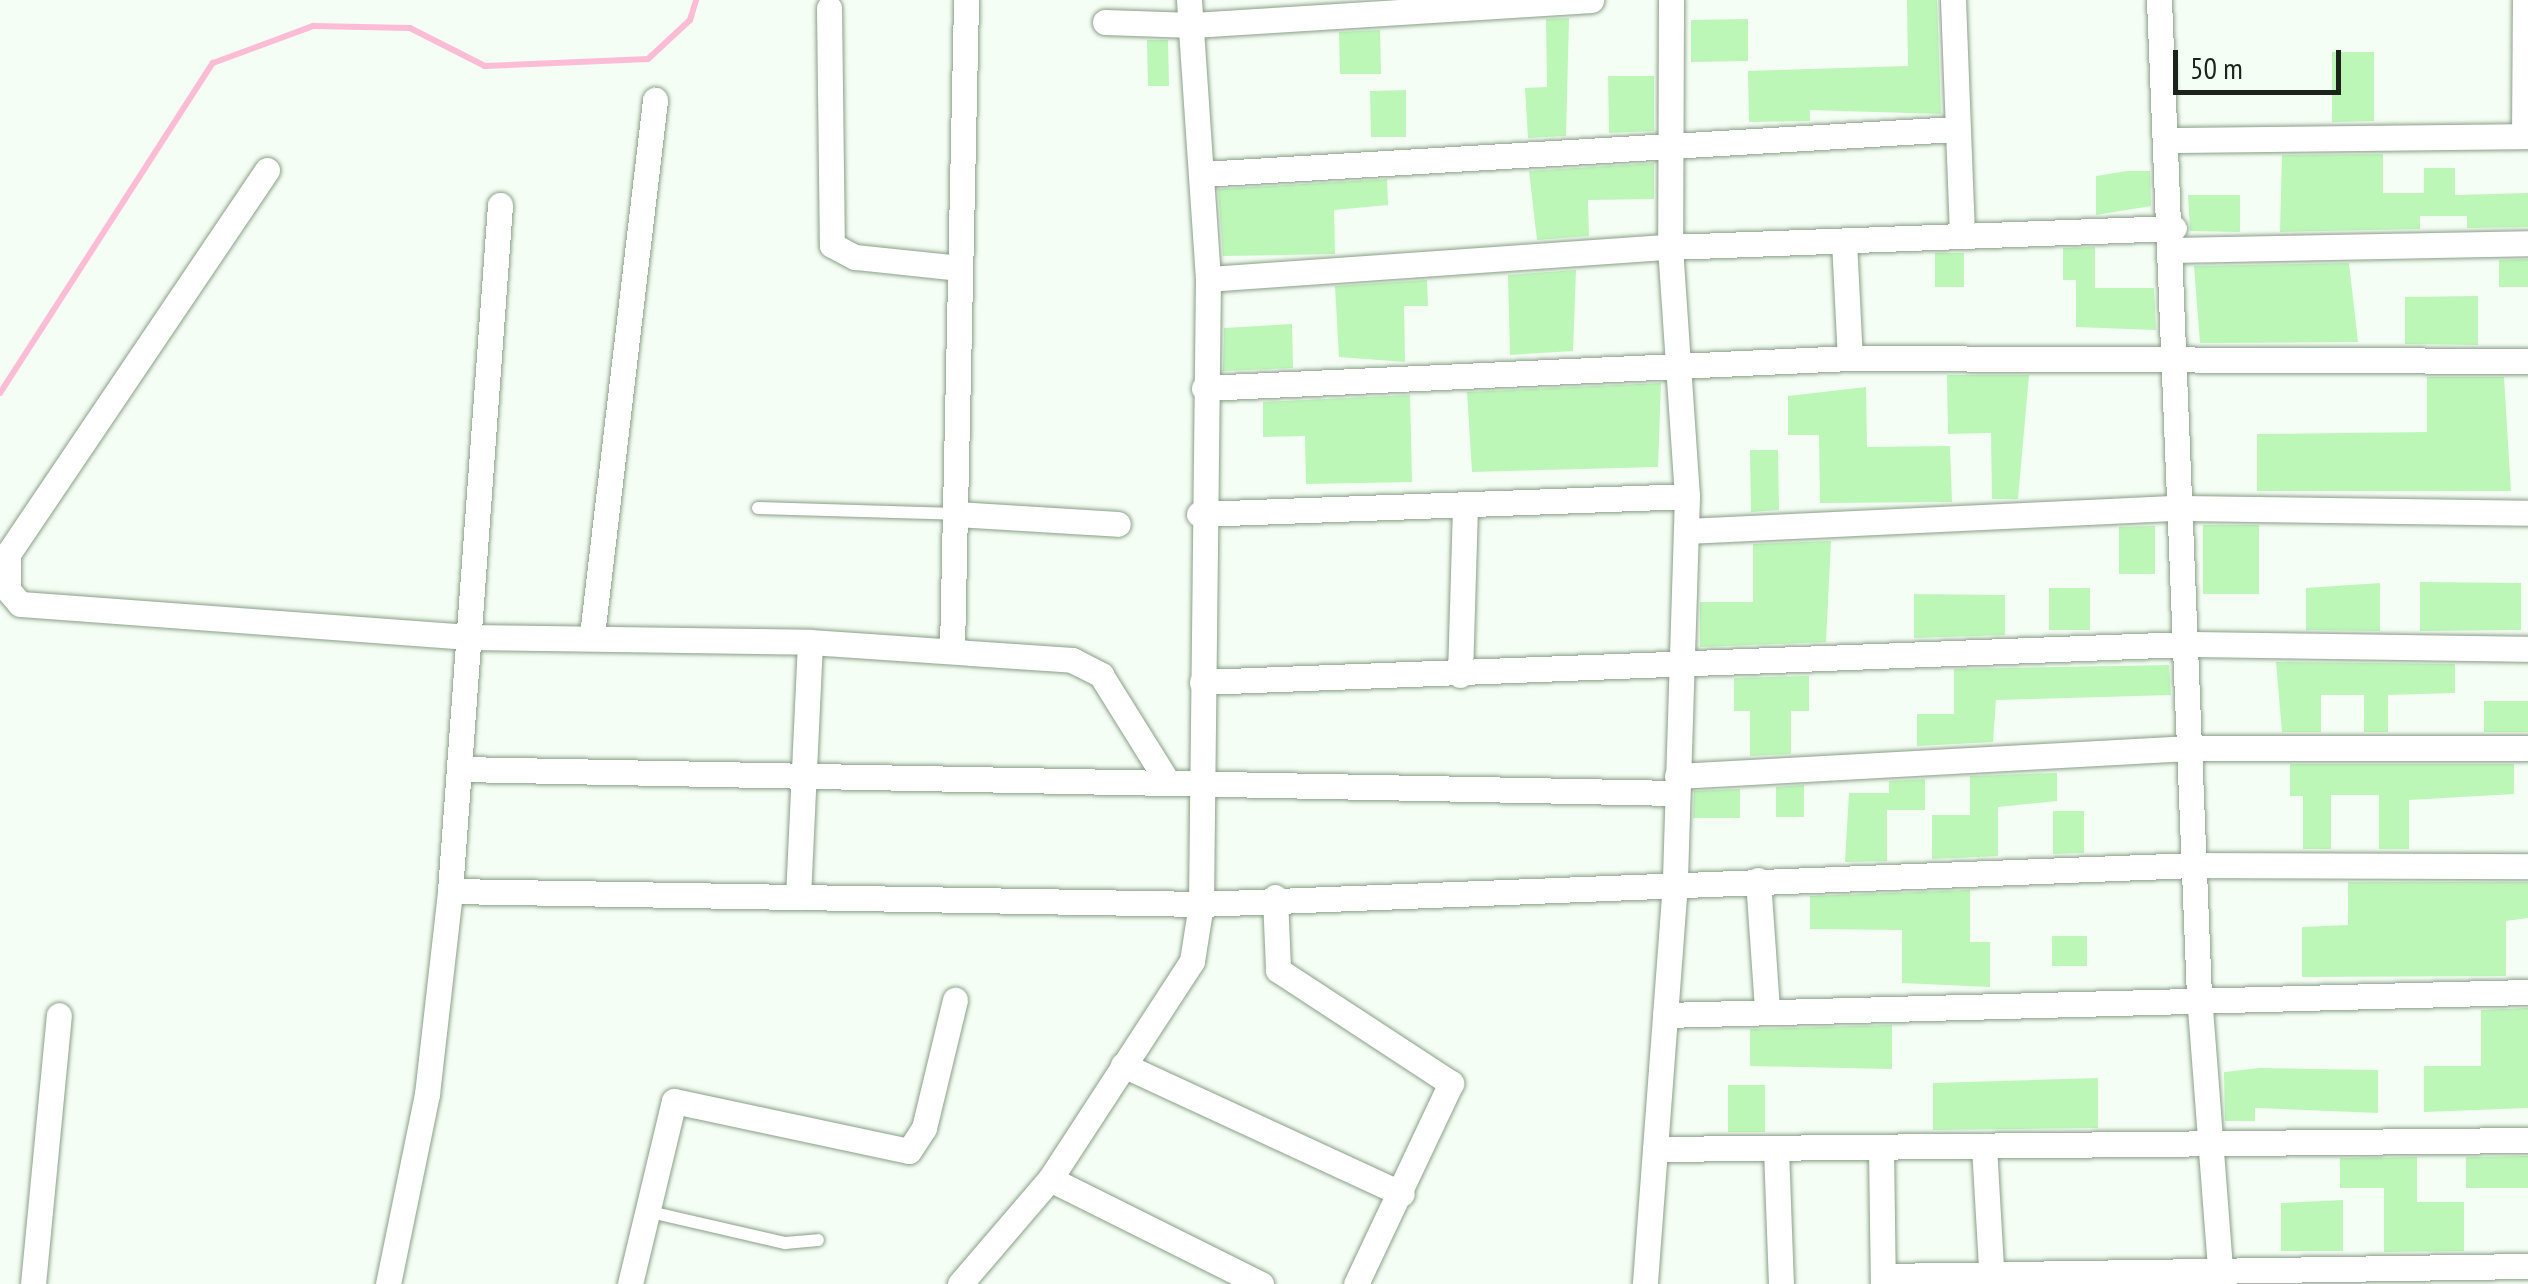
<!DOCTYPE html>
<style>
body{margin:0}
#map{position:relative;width:2528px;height:1284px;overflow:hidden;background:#f5fef4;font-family:"PT Sans Narrow",sans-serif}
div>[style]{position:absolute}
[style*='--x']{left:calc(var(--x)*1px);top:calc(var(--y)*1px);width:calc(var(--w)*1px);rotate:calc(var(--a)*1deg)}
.stream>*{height:6px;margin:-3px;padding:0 3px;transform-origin:3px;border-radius:3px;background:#fdbcd5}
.building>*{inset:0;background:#bcf7b8}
.roads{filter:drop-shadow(0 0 2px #8a9f89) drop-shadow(0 0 2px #8a9f89)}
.service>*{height:12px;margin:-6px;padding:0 6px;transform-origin:6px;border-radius:6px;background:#fff}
.minor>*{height:25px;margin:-12.5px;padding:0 12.5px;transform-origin:12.5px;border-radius:12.5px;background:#fff}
span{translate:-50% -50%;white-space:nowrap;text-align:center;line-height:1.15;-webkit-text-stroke:8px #f5fef4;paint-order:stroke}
.scale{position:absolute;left:2173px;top:50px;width:168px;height:45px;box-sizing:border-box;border:5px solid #1b231b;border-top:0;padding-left:12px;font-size:30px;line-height:35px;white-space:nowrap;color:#1b231b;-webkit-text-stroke:8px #f5fef4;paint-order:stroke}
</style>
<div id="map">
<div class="stream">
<div style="--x:0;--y:393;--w:393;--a:-57.2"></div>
<div style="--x:213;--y:63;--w:107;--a:-20.3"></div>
<div style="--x:313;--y:26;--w:97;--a:1.2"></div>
<div style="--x:410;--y:28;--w:84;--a:26.9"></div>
<div style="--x:485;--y:66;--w:163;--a:-2.5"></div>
<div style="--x:648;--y:59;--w:57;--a:-42.9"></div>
<div style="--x:690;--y:20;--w:21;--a:-73"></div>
</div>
<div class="building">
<div style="clip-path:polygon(1907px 0,1937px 0,1941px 114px,1810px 110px,1810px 121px,1749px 122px,1748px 71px,1908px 66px)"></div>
<div style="clip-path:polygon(1569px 18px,1566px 136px,1528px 138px,1525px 88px,1547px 87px,1546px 19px)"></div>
<div style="clip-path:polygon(1748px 19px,1748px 61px,1691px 62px,1691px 20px)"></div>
<div style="clip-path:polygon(1380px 30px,1381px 74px,1340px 74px,1339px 32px)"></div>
<div style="clip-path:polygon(1147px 40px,1168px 40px,1169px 86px,1148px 86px)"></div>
<div style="clip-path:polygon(2332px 52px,2374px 52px,2374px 121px,2332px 122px)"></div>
<div style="clip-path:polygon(1608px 76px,1654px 76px,1654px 131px,1609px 133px)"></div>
<div style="clip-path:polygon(1406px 90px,1406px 137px,1371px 137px,1370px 91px)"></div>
<div style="clip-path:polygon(2383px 154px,2383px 193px,2424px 193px,2424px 168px,2455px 168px,2455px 195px,2528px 193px,2528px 227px,2467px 228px,2467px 216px,2420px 216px,2420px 229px,2280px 232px,2282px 155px)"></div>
<div style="clip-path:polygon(1654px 163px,1654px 199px,1588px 200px,1589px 236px,1537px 240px,1529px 171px)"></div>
<div style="clip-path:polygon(2127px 171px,2150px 171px,2151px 206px,2096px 215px,2096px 176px)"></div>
<div style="clip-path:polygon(1387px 179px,1388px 205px,1334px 210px,1335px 254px,1223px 256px,1218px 189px)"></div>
<div style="clip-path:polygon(2188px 195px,2240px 195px,2240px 232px,2190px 231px)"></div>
<div style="clip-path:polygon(2095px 247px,2095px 288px,2154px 288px,2156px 330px,2076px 327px,2076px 280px,2063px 280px,2063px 248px)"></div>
<div style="clip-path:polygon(1935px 253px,1964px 253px,1964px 287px,1935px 287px)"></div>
<div style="clip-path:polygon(2528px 259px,2528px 287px,2499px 287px,2499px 260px)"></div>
<div style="clip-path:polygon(2349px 263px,2358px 342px,2200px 343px,2194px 266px)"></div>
<div style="clip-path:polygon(1576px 270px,1573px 351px,1510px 355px,1508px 275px)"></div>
<div style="clip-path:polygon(1427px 280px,1428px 306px,1404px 306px,1405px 362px,1339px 357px,1335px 286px)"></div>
<div style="clip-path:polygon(2478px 296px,2478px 345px,2405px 344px,2405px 297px)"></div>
<div style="clip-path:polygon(1292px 324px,1293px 368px,1223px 371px,1224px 328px)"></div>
<div style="clip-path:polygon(1947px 375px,2029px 375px,2018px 499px,1992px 499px,1991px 433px,1948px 434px)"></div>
<div style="clip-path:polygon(2427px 377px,2504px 377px,2511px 491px,2257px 491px,2257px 434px,2427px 432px)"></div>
<div style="clip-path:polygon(1661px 383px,1658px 467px,1472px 472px,1467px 392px)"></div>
<div style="clip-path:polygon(1866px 387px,1867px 447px,1950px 446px,1952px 502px,1820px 503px,1819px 435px,1788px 435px,1788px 396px)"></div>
<div style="clip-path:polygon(1410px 395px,1412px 482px,1306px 484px,1305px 436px,1263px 437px,1263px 402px)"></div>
<div style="clip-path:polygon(1750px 450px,1778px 450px,1779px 510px,1751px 512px)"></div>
<div style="clip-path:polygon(2203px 525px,2259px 525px,2259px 594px,2203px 594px)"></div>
<div style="clip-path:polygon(2155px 526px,2155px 574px,2119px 574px,2119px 527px)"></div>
<div style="clip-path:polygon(1831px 541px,1826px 642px,1700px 647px,1700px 602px,1753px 602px,1753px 544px)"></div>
<div style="clip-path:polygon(2420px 582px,2521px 583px,2521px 630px,2420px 631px)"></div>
<div style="clip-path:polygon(2380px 583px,2380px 631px,2306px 630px,2306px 588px)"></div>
<div style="clip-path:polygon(2049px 588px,2090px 588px,2090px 630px,2049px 630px)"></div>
<div style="clip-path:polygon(1914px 594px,2005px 595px,2005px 635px,1914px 638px)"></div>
<div style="clip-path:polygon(2276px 662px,2455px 664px,2455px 693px,2388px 695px,2388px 732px,2364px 732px,2364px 695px,2321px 695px,2321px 732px,2282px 732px)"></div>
<div style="clip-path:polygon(2169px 665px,2171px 695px,1996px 700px,1993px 742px,1917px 746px,1917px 714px,1954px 714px,1954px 669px)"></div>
<div style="clip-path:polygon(1809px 676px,1809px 711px,1791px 711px,1791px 754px,1750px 756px,1750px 711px,1734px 711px,1734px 678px)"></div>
<div style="clip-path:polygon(2484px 701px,2528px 701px,2528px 732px,2484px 732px)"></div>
<div style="clip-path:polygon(2290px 764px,2514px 764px,2514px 794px,2409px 800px,2409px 849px,2379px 849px,2379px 795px,2331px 795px,2331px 849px,2303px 849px,2303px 796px,2290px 796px)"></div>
<div style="clip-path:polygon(2057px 773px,2057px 801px,1998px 807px,1998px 856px,1932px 859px,1932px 815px,1970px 815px,1970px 776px)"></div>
<div style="clip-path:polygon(1925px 779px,1925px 810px,1887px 810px,1887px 861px,1845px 862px,1849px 793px,1889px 793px,1889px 781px)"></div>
<div style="clip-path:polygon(1804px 785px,1804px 817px,1776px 817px,1776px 787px)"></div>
<div style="clip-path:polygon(1740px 789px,1740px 818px,1693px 818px,1694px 791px)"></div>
<div style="clip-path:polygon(2053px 811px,2084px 811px,2084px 853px,2053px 854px)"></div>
<div style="clip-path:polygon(2348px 882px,2528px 882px,2528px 918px,2506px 921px,2506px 976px,2302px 977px,2302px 927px,2348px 925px)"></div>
<div style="clip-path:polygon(1970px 890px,1970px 942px,1990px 942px,1990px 987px,1902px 983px,1902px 930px,1810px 929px,1810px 896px)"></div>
<div style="clip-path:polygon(2052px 936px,2087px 936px,2087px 966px,2052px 966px)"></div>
<div style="clip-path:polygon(2528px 1008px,2528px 1108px,2424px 1112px,2424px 1066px,2481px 1066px,2481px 1010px)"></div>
<div style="clip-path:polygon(1892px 1025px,1892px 1069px,1750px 1066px,1750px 1029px)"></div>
<div style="clip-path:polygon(2260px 1068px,2378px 1070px,2378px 1113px,2255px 1108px,2255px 1121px,2225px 1121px,2224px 1072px)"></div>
<div style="clip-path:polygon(2098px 1078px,2098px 1128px,1933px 1130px,1933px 1083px)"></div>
<div style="clip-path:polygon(1728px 1085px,1765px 1085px,1765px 1132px,1728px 1132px)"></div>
<div style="clip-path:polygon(2528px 1156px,2528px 1188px,2466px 1188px,2466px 1157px)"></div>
<div style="clip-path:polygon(2417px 1157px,2417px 1202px,2464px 1202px,2464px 1251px,2384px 1252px,2384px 1188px,2340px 1188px,2340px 1158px)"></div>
<div style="clip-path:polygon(2343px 1200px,2343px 1251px,2281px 1251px,2281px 1203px)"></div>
</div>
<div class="roads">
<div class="service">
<div style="--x:758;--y:508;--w:198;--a:1.7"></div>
<div style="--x:646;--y:1211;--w:143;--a:13"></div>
<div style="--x:785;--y:1243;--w:33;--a:-5"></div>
</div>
<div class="minor">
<div style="--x:1671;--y:0;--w:247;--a:90.2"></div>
<div style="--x:1670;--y:247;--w:504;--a:-2.16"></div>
<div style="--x:1953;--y:0;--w:235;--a:87.8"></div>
<div style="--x:2159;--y:0;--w:996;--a:87.7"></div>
<div style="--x:2199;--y:995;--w:290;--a:85.6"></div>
<div style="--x:829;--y:8;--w:237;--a:89.3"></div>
<div style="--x:832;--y:245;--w:26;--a:28"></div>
<div style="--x:855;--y:257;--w:105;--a:6"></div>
<div style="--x:1105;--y:22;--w:88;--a:2"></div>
<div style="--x:1193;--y:25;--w:399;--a:-3.6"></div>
<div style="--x:2524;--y:136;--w:136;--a:-89.6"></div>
<div style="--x:2167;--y:140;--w:361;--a:-0.6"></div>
<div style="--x:267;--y:170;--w:463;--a:124"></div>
<div style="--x:8;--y:554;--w:36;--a:90"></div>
<div style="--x:8;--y:590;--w:18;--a:49"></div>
<div style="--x:20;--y:604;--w:451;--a:4.2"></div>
<div style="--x:470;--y:637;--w:340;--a:0.8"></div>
<div style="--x:810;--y:642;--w:263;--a:3.9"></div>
<div style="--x:1072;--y:660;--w:33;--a:27"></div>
<div style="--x:1101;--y:675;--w:121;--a:58.1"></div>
<div style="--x:1202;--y:174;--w:755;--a:-3.42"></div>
<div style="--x:1844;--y:241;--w:117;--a:87.1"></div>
<div style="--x:2171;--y:250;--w:357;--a:-1.1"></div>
<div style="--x:1208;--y:279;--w:463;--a:-4"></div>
<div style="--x:1670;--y:247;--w:250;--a:86.1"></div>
<div style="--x:1687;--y:496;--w:387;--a:91.8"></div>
<div style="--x:1675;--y:883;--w:402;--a:94.3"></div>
<div style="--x:1204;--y:388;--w:647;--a:-2.66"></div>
<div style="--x:1850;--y:358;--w:678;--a:0.25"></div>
<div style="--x:956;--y:514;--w:162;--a:3.5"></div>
<div style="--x:1199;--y:514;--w:488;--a:-2.1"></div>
<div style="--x:1686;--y:531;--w:497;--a:-2.7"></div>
<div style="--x:2182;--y:508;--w:346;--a:0.8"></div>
<div style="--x:592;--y:635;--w:539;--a:-83.28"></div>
<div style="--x:952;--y:649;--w:649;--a:-88.76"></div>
<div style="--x:1460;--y:675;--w:170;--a:-88.3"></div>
<div style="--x:1202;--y:682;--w:987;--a:-2.21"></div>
<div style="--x:2188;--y:644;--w:340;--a:0.8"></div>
<div style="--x:460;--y:769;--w:1216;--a:1.13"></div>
<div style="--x:1677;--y:776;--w:515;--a:-3.12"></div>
<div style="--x:2191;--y:748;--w:337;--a:0"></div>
<div style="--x:1758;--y:880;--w:128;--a:86"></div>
<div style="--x:450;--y:891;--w:751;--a:0.99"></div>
<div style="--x:1201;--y:904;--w:995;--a:-2.25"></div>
<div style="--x:2195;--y:865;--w:333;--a:0.2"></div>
<div style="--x:798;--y:897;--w:255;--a:-87.3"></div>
<div style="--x:1275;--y:897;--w:73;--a:87.6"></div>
<div style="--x:1278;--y:970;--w:207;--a:33.2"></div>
<div style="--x:1451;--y:1083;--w:222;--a:115.3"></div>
<div style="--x:1665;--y:1015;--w:863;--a:-1.53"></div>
<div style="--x:1123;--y:1065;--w:307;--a:24.8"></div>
<div style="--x:1984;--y:1146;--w:138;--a:86.7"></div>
<div style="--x:1881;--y:1148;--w:136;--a:89.2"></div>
<div style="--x:1655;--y:1149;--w:873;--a:-0.59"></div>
<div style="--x:1776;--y:1149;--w:135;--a:87.9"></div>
<div style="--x:1050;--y:1179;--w:236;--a:26.5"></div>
<div style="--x:1883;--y:1276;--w:645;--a:-0.89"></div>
<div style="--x:33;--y:1284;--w:270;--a:-84.5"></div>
<div style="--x:388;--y:1284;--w:194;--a:-78.4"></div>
<div style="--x:427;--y:1094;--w:204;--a:-83.5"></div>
<div style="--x:450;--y:891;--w:688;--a:-85.83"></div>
<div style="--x:630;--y:1284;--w:188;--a:-76.5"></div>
<div style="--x:674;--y:1101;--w:240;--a:12"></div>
<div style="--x:909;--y:1151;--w:27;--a:-57"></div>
<div style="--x:924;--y:1128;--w:132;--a:-76.4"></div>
<div style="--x:960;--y:1284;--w:138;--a:-49.4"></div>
<div style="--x:1050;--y:1179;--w:260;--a:-56.9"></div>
<div style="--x:1192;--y:961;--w:58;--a:-81"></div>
<div style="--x:1201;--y:904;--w:625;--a:-89.36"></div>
<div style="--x:1208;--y:279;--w:280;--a:-93.9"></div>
</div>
</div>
<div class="scale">50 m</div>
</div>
